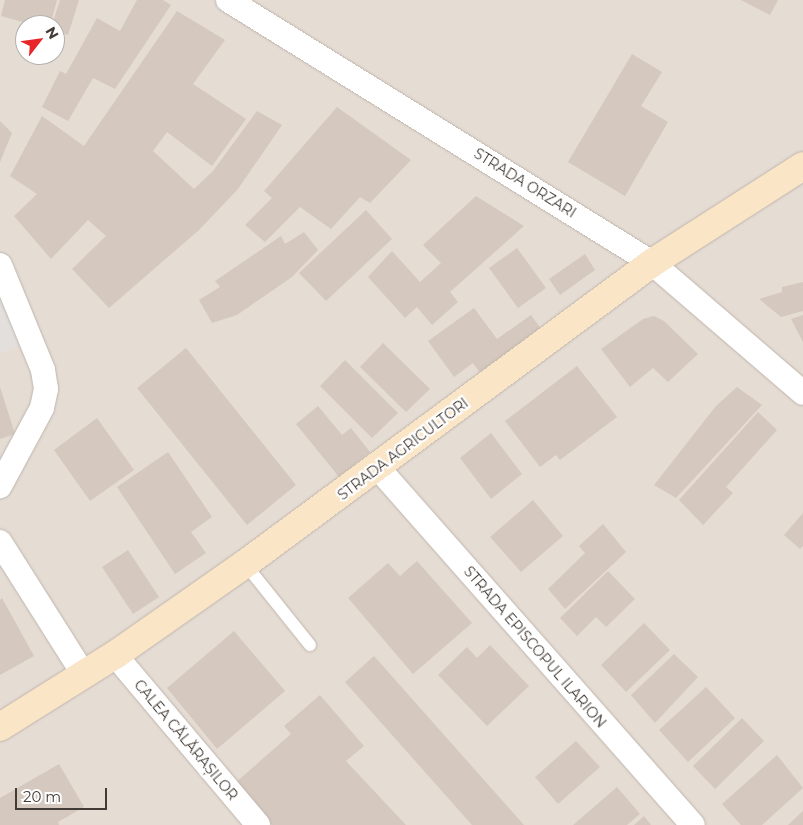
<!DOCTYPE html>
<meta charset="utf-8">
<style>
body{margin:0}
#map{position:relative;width:803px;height:825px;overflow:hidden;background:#f1ece5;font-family:Montserrat,sans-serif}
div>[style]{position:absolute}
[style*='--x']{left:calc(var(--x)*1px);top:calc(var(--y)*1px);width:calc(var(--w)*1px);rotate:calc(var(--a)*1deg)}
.residential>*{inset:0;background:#e5dcd4}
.parking>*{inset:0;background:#e2dfdd}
.building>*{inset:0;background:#d5c8bf}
.roads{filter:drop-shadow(0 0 1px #bfb5ac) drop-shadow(0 0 1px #bfb5ac)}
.lane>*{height:12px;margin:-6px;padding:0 6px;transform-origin:6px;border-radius:6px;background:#fff}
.street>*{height:24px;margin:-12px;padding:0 12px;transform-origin:12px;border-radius:12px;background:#fff}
.secondary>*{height:28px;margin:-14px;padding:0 14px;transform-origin:14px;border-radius:14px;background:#fae5c7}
span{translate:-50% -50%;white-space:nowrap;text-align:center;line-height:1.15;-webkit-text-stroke:4.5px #fff;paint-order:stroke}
.street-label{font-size:14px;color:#433b35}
.north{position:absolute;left:15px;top:15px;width:50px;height:50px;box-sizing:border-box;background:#fff;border:1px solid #b4b1ae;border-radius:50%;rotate:60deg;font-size:14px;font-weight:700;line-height:20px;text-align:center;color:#433b35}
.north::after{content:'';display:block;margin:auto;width:18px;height:22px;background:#e8262a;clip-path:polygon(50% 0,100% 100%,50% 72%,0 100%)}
.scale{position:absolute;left:15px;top:788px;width:92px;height:22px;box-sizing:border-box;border:2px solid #433b35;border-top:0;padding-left:6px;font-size:15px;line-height:18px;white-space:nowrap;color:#433b35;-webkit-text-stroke:4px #fff;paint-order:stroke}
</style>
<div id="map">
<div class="residential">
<div style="clip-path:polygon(evenodd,0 0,803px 0,803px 825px,0 825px,0 0,25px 25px,55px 25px,55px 55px,25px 55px,25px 25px)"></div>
</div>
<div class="parking">
<div style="clip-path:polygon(0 285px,24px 344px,0 353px)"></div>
</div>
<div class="building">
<div style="clip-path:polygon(5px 0,57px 0,50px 25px,33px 25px,1px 16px)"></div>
<div style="clip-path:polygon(60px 0,79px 0,68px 35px,55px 32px,55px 25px,52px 25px)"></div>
<div style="clip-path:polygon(137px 0,163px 0,171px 5px,115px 89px,93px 78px,68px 121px,42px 107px,60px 71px,66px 74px,97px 18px,120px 31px)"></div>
<div style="clip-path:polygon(741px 0,778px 0,770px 15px)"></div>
<div style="clip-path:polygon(177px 11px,225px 40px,193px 84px,246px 119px,212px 166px,167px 132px,153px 151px,194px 189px,213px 171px,257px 111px,282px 125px,238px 189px,199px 230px,109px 308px,72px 269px,106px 236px,88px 220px,51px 259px,14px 216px,37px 194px,10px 176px,42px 116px,84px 146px)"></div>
<div style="clip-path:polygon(632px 54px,662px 72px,641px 106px,668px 122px,625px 196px,568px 162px)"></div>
<div style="clip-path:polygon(337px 107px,411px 160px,370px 203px,360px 197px,331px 229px,300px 207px,265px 242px,245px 225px,272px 198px,264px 191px)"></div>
<div style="clip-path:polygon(0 121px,12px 133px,0 162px)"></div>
<div style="clip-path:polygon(476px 196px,524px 226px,450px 292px,458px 302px,432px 325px,417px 307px,405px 318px,368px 277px,392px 251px,420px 282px,441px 263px,423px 245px)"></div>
<div style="clip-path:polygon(366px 210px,392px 239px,326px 301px,299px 273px)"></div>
<div style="clip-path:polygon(304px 232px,318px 250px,292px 277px,237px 315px,212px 323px,199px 300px,220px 287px,215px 281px,281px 236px,285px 244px)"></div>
<div style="clip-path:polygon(517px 248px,546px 288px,518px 308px,489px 268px)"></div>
<div style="clip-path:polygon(585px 254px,595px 270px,560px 295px,549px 279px)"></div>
<div style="clip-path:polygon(803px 282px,803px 311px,781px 317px,759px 299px,782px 292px,782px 287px)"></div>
<div style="clip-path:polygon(474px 308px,497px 339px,531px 315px,544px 333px,483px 377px,473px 363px,454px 377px,428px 341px)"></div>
<div style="clip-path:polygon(803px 315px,803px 342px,791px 319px)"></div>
<div style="clip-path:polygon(654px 316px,664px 321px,698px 354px,668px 382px,653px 368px,630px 387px,601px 349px,643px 319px)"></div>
<div style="clip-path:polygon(383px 343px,430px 389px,406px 412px,360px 367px)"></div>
<div style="clip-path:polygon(186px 348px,296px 485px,247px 525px,137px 388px)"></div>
<div style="clip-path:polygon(345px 360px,398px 413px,372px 438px,320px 386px)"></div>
<div style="clip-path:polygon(577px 366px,617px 417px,560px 460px,556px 455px,540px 467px,505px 421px)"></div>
<div style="clip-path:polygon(0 387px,15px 434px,0 439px)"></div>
<div style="clip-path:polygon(737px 387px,762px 405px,676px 498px,654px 485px,716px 406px)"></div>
<div style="clip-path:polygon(318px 406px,342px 435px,351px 428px,370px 452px,339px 477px,296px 424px)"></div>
<div style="clip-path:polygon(758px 412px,777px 430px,726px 487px,733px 493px,703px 525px,679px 500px)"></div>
<div style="clip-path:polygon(97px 418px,134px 470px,90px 501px,54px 450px)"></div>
<div style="clip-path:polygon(491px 433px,522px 474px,491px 499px,460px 458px)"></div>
<div style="clip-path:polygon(168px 452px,212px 517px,191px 532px,206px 553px,175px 574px,117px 487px)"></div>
<div style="clip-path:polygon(533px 500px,563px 536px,521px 572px,490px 537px)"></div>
<div style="clip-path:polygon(803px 513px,803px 546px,800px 549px,784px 535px)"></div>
<div style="clip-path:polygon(603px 524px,626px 552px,565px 609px,548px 589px,585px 553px,579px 546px)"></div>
<div style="clip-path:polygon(128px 550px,159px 597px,133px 614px,102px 567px)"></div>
<div style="clip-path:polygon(417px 561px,472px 623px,413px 674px,348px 598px,388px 563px,400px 576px)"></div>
<div style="clip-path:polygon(608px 571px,635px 599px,606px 627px,596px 617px,577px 636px,560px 618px)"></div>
<div style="clip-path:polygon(2px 598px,34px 656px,0 675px,0 600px)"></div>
<div style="clip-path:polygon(644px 623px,670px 650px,626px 692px,601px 665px)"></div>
<div style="clip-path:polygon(234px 631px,285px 691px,217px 749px,167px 688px)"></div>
<div style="clip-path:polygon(490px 645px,529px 686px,487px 726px,438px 675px,467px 647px,477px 658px)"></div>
<div style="clip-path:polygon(674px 654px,698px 677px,655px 723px,631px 695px)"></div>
<div style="clip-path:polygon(374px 656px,524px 825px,472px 825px,345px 682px)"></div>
<div style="clip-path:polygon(706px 687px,735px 718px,688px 762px,659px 730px)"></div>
<div style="clip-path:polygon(320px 695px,364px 746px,346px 761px,406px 825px,272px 825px,235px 783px,291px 734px,284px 726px)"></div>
<div style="clip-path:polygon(742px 718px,764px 741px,715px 789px,693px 766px)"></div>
<div style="clip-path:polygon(576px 741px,600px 767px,558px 804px,535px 777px)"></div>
<div style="clip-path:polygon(777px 755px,803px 788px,762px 825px,741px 825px,722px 804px)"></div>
<div style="clip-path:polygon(59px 764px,84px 807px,58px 822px,59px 825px,0 825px,0 798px)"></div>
<div style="clip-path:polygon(617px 787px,640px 814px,627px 825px,573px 825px)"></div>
<div style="clip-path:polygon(803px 811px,803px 825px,788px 825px)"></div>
<div style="clip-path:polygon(644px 816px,651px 825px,634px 825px)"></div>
</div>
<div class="roads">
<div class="lane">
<div style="--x:245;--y:564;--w:104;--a:51.3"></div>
</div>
<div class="street">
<div style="--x:228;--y:0;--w:499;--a:31.8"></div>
<div style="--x:652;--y:263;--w:199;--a:40.7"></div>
<div style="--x:0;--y:265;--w:113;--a:67.7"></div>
<div style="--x:43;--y:370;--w:19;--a:81"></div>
<div style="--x:46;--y:389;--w:19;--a:102"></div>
<div style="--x:42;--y:408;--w:89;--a:118.3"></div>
<div style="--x:378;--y:468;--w:476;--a:48.6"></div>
<div style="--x:0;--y:542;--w:157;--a:57.7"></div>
<div style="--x:115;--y:655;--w:222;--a:49.9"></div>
</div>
<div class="secondary">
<div style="--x:0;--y:727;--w:136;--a:-32.1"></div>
<div style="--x:115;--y:655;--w:159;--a:-35"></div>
<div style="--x:245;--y:564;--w:506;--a:-36.49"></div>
<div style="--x:652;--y:263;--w:179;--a:-32.7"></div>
</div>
</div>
<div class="street-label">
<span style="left:525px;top:183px;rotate:32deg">STRADA ORZARI</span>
<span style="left:403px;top:449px;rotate:-37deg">STRADA AGRICULTORI</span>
<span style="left:535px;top:647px;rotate:49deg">STRADA EPISCOPUL ILARION</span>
<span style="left:186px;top:740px;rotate:50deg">CALEA CĂLĂRAȘILOR</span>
</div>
<div class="north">N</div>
<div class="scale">20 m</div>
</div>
